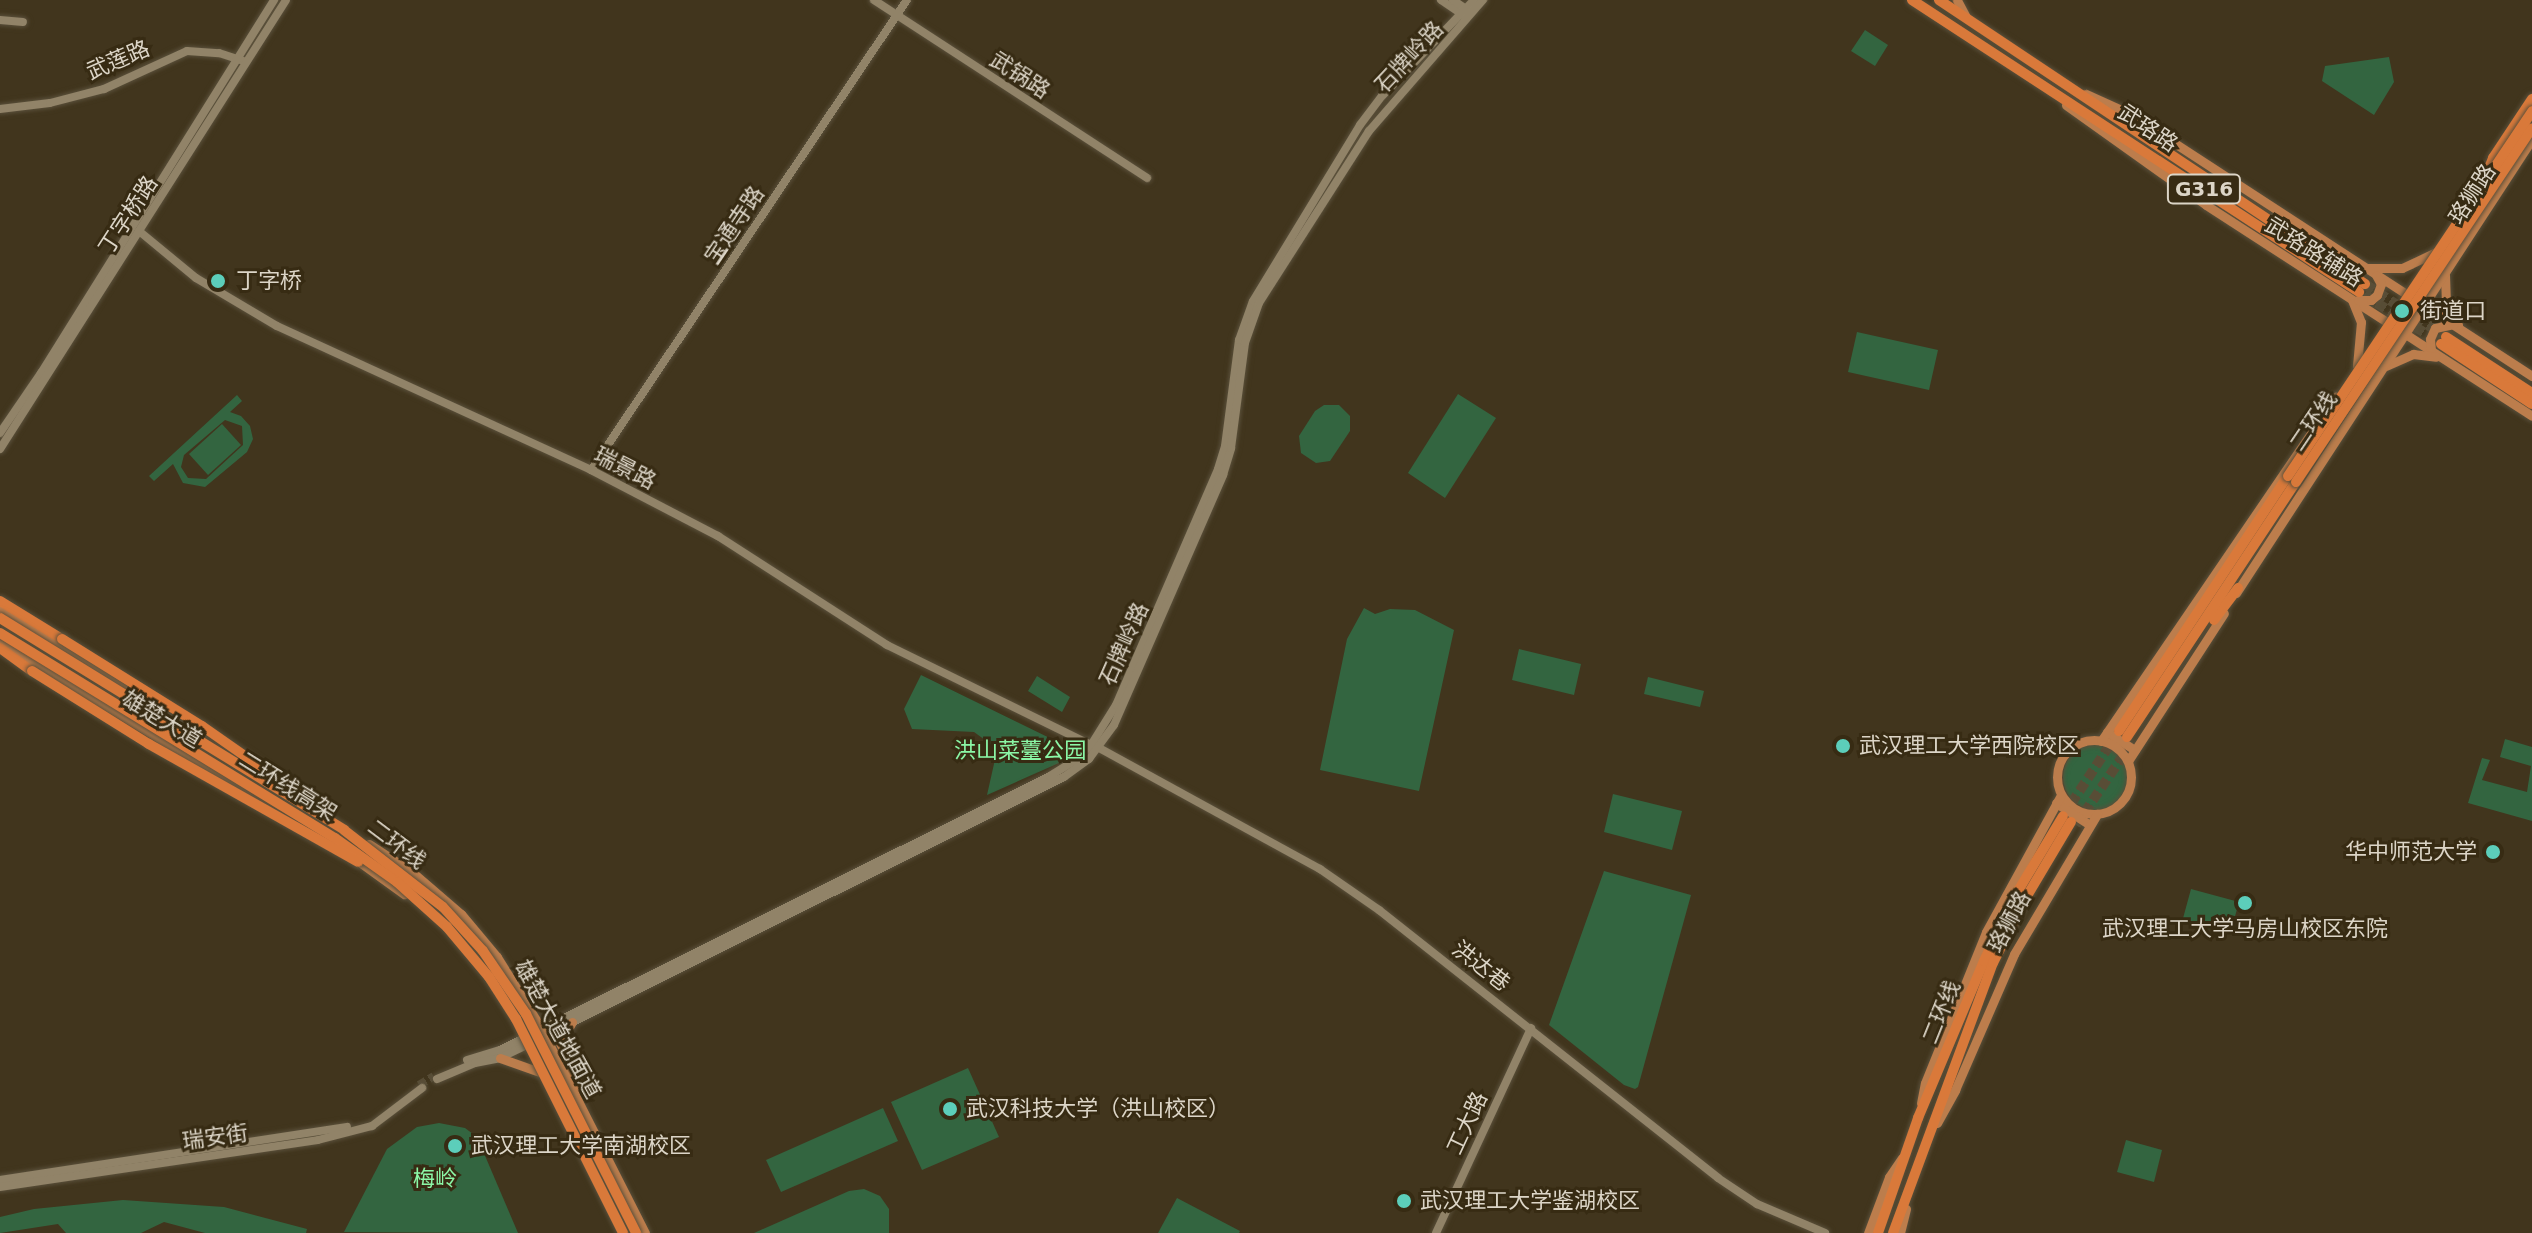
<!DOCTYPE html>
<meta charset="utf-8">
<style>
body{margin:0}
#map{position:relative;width:2532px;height:1233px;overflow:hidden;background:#41351d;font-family:"DejaVu Sans","Noto Sans SC",sans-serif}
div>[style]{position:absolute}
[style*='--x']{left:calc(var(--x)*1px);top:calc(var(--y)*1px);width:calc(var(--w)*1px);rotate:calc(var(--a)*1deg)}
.green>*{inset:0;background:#336540}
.round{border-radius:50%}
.secondary-tunnel>*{height:8px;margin-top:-4px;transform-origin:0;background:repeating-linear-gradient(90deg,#584d36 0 8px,transparent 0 12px)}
.highway-tunnel>*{height:10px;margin-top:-5px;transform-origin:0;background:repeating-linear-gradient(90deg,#584d36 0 10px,transparent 0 15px)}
.roads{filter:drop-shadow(0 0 2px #5a503b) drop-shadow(0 0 2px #5a503b)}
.secondary>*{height:8px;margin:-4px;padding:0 4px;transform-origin:4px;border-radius:4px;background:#918368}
.primary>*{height:9px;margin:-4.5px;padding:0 4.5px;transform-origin:4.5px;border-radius:4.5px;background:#bc7d4c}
.primary>.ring{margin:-4.5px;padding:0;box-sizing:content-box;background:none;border:9px solid #bc7d4c;border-radius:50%}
.highway>*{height:10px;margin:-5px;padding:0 5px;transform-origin:5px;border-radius:5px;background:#d9793a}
.bridges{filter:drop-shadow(0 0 2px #5a503b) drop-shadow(0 0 2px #5a503b)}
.highway-bridge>*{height:10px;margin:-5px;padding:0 5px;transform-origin:5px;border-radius:5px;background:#d9793a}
.dots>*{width:22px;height:22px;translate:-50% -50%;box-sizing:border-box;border:4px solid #372b13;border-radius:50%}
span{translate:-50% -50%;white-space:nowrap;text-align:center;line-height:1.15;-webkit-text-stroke:6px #372b13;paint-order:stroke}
.shield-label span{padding:2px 6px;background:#372b13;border:2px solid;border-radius:6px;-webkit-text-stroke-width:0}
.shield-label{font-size:20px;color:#dcd5c7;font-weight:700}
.street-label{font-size:22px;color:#dcd5c7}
.poi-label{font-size:22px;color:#dcd5c7}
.left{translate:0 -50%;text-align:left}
.right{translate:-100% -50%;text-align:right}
.park-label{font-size:22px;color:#8bf7a6}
</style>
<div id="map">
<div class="green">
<div style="clip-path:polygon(1865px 30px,1888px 45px,1875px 66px,1851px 51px)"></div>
<div style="clip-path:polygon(2389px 57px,2394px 82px,2374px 115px,2322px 81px,2325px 66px)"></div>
<div style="clip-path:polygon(1857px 332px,1938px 350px,1929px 390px,1848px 372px)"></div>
<div style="clip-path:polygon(1458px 394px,1496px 418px,1445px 498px,1408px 473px)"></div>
<div style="clip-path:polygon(evenodd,237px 395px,242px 401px,230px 412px,241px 416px,250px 426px,253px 439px,247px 452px,205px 487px,183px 483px,173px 464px,154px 481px,149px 476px,237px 395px,225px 420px,242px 426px,243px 445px,206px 479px,188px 478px,181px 467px,184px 455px,225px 420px)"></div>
<div style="clip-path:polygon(1324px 405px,1339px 405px,1350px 416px,1350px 431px,1330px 461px,1316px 463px,1301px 453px,1299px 436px,1315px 411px)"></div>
<div style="clip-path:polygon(222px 424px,241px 445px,208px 475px,189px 454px)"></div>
<div style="clip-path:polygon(1364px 608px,1375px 614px,1390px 609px,1415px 610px,1454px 630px,1419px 791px,1320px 770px,1347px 639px)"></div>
<div style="clip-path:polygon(1519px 649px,1581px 664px,1574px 695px,1512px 680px)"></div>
<div style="clip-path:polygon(921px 675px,1060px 743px,1059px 763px,987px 795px,996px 755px,992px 745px,974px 732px,912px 729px,904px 709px)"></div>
<div style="clip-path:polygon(1037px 676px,1070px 697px,1062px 712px,1028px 691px)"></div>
<div style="clip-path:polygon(1648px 677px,1704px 691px,1700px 707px,1644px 694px)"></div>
<div style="clip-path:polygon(2505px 739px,2532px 747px,2532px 821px,2468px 803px,2482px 758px,2490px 760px,2482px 780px,2527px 792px,2531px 766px,2500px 757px)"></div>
<div class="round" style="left:2063px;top:744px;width:66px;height:66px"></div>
<div style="clip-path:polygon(1613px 794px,1682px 811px,1672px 850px,1604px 832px)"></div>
<div style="clip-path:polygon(1604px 871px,1691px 895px,1638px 1087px,1635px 1089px,1624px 1085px,1549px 1025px)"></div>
<div style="clip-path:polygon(2191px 889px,2239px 902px,2230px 934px,2182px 922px)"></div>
<div style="clip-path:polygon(968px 1068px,999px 1137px,922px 1170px,891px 1102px)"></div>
<div style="clip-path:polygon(883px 1108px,898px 1141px,781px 1192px,766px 1160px)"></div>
<div style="clip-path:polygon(439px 1123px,465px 1128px,477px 1137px,518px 1233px,344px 1232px,387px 1149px,417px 1127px)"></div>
<div style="clip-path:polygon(2126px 1140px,2162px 1150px,2154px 1182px,2117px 1172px)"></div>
<div style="clip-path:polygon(864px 1189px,880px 1196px,889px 1209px,889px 1233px,754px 1233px,849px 1191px)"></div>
<div style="clip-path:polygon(1177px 1198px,1240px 1231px,1239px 1233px,1158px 1233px)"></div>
<div style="clip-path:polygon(123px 1200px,224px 1207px,307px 1229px,306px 1233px,205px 1233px,164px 1222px,141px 1233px,66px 1233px,58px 1224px,0 1233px,0 1217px,34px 1209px)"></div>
</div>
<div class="secondary-tunnel">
<div style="--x:419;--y:1085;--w:17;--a:-31"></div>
</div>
<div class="highway-tunnel">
<div style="--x:2365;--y:284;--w:97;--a:33.2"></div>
<div style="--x:2364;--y:295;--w:85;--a:32"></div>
<div style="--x:2063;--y:816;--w:102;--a:-56.6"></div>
<div style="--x:2076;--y:825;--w:102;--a:-55.8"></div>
</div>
<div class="roads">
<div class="secondary">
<div style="--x:874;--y:0;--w:326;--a:33.1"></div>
<div style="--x:1441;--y:0;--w:27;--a:34"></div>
<div style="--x:1453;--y:0;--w:19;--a:35"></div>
<div style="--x:0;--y:20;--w:23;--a:5"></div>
<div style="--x:0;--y:109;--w:50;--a:-6.8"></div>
<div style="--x:50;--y:103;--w:56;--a:-14.5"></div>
<div style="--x:104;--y:89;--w:91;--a:-24.6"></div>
<div style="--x:187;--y:51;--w:32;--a:4"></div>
<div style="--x:219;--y:53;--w:25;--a:18"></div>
<div style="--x:139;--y:231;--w:74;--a:39.5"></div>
<div style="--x:196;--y:278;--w:94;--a:30.7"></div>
<div style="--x:277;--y:326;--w:345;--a:24.6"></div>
<div style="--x:591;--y:470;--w:143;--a:27.5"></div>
<div style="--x:718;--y:536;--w:201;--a:32.8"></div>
<div style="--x:887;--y:645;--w:227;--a:26.1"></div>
<div style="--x:0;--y:433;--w:73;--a:-55.7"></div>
<div style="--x:41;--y:373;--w:440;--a:-58"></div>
<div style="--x:0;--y:449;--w:532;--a:-57.5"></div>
<div style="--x:591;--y:470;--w:566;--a:-56.09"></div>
<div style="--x:1099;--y:748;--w:252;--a:28.7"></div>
<div style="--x:1320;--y:869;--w:72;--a:34.8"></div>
<div style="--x:1379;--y:910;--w:432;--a:38.3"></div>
<div style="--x:1718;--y:1178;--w:47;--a:33.7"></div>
<div style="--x:1757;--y:1204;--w:74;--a:23.1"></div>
<div style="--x:467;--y:1060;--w:34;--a:-17"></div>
<div style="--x:500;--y:1050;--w:614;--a:-26.48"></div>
<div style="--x:1050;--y:776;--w:28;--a:-32"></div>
<div style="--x:1074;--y:761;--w:23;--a:-43"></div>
<div style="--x:1091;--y:745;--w:47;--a:-58"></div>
<div style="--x:1116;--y:705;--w:257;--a:-66.6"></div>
<div style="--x:1218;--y:469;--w:24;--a:-73"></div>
<div style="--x:1225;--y:446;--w:107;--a:-82.5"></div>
<div style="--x:1239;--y:340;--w:41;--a:-70.3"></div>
<div style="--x:1253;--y:301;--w:206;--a:-58.7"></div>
<div style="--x:1360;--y:125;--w:38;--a:-53"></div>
<div style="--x:1383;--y:95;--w:132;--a:-46.2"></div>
<div style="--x:437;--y:1079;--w:41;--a:-22.8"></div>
<div style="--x:475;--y:1063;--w:25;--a:-11"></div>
<div style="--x:500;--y:1058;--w:37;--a:-26"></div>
<div style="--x:533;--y:1042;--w:593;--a:-26.52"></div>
<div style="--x:1064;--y:777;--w:31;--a:-36"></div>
<div style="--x:1089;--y:759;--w:42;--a:-53.7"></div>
<div style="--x:1114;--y:725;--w:273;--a:-66.4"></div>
<div style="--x:1223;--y:475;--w:28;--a:-73"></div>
<div style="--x:1231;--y:448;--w:106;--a:-82.4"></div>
<div style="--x:1245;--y:343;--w:42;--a:-70.7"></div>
<div style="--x:1259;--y:303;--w:204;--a:-57.4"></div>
<div style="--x:1369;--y:131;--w:174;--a:-49"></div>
<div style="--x:0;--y:1180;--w:351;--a:-8.7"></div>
<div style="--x:0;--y:1187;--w:321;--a:-8.4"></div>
<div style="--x:318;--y:1140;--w:56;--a:-14.5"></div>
<div style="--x:372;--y:1126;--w:63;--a:-37.2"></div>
<div style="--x:1436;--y:1233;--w:226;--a:-65.1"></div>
</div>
<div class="primary">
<div style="--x:1957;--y:0;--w:19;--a:62"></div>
<div style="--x:2086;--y:94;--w:48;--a:24.4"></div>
<div style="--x:2130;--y:114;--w:480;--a:33.1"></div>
<div style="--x:2066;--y:105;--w:172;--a:35.5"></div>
<div style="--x:2206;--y:205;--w:388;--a:32.9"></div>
<div style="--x:2368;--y:268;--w:34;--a:0"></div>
<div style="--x:2402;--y:268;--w:38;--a:-25"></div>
<div style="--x:2445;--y:275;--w:28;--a:88"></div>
<div style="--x:2446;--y:303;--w:25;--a:61"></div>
<div style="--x:2352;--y:300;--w:24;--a:68"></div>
<div style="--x:2361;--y:322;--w:44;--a:95.2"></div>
<div style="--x:2358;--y:300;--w:13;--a:0"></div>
<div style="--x:2371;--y:300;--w:8;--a:-40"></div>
<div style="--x:2377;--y:295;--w:12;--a:-70"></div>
<div style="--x:2381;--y:284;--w:10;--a:-119"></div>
<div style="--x:2431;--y:350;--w:11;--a:-95"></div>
<div style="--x:2430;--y:339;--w:12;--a:-66"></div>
<div style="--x:2435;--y:328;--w:19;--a:-12"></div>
<div style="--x:2386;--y:366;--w:30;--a:-24"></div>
<div style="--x:2413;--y:354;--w:23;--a:7"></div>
<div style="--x:2236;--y:593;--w:542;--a:-56.9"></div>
<div style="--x:0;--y:610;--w:155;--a:32.4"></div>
<div style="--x:0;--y:641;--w:341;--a:31.5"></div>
<div style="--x:2107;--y:732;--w:33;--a:33"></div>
<div class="ring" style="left:2057px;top:740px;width:65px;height:65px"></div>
<div style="--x:2101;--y:741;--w:417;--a:-55.7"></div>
<div style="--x:2128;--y:761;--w:176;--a:-57"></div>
<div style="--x:2056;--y:803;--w:40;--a:32.9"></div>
<div style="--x:369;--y:844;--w:51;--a:33.1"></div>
<div style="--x:412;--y:872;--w:65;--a:40.6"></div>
<div style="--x:461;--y:914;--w:56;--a:50.1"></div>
<div style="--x:497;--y:957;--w:84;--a:58.2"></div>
<div style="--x:541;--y:1028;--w:230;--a:63.1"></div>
<div style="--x:354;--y:858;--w:62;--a:35.8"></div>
<div style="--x:572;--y:1022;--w:24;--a:120"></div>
<div style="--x:560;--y:1043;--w:44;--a:65.8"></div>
<div style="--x:578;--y:1083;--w:12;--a:110"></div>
<div style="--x:500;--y:1058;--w:42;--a:19.3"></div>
<div style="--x:1921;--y:1103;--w:20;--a:-79"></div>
<div style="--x:1925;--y:1083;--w:163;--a:-68"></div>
<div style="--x:1986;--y:932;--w:156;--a:-61.3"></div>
<div style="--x:1937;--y:1123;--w:38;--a:-61"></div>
<div style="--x:1955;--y:1090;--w:148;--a:-66.5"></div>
<div style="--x:2014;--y:954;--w:163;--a:-59.3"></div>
<div style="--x:1868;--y:1233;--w:60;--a:-69.4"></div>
<div style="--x:1889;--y:1177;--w:23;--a:-56"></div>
<div style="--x:1900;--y:1233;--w:25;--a:-76"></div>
</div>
<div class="highway">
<div style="--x:1912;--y:0;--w:534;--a:33.15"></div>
<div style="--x:1939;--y:0;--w:512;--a:33.69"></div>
<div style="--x:2485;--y:178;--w:22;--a:-68"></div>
<div style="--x:2493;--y:158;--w:71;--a:-56.5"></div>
<div style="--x:2446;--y:337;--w:103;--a:33.1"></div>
<div style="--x:2441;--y:344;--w:109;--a:33.4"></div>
<div style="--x:0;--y:601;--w:73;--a:31.5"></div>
<div style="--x:2214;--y:620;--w:40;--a:-53"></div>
<div style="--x:0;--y:648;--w:39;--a:36"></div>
<div style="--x:2119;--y:731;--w:306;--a:-56.5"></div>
<div style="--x:2127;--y:737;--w:306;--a:-56.5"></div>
<div style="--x:1878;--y:1233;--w:122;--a:-70.8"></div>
<div style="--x:1918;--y:1118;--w:170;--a:-67.2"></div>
<div style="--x:1984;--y:961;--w:72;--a:-64.5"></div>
<div style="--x:2015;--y:896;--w:93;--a:-59"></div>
<div style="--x:1893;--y:1233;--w:288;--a:-69.7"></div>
<div style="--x:1993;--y:963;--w:69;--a:-63.4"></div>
<div style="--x:2024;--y:901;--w:92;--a:-59.3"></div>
</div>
</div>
<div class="bridges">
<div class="highway-bridge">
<div style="--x:2288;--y:476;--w:439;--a:-56.2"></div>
<div style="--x:2296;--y:482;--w:425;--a:-56.3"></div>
<div style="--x:0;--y:618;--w:404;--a:31.6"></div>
<div style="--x:344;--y:830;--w:125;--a:37.9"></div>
<div style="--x:443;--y:907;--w:59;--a:47.7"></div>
<div style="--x:483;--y:951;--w:76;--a:55.7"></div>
<div style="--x:526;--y:1014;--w:245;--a:63.3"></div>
<div style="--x:0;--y:633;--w:393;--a:31.5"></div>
<div style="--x:335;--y:838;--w:76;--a:35.4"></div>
<div style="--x:397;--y:882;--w:67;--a:42"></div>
<div style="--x:447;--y:927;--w:65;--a:50"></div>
<div style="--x:489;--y:977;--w:50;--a:57.3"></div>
<div style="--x:516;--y:1019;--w:239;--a:63.4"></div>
<div style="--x:62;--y:639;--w:165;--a:31.9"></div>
<div style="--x:202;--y:726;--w:138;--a:35"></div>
<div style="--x:32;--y:671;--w:138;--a:32"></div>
<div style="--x:149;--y:744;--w:240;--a:29.4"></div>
</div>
</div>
<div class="dots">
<div style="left:218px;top:281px;background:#5cceba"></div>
<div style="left:2402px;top:311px;background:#5cceba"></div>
<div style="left:1843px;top:746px;background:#5cceba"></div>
<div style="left:2493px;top:852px;background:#5cceba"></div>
<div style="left:2245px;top:903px;background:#5cceba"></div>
<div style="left:950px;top:1109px;background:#5cceba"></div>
<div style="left:455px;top:1146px;background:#5cceba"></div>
<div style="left:1404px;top:1201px;background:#5cceba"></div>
</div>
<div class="shield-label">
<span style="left:2204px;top:189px">G316</span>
</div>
<div class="street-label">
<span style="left:1409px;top:57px;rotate:-47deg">石牌岭路</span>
<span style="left:118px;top:60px;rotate:-23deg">武莲路</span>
<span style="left:1020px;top:75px;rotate:33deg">武锅路</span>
<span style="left:2148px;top:128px;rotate:34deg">武珞路</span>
<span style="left:2472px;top:194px;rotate:-57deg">珞狮路</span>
<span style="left:128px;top:215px;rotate:-57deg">丁字桥路</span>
<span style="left:734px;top:225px;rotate:-56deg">宝通寺路</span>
<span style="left:2314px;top:252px;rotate:32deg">武珞路辅路</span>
<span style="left:2313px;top:421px;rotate:-56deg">二环线</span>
<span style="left:625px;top:468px;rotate:27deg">瑞景路</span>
<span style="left:1124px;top:644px;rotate:-66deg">石牌岭路</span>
<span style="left:162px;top:719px;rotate:31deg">雄楚大道</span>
<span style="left:288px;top:786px;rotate:32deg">二环线高架</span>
<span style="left:397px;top:844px;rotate:37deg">二环线</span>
<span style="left:2009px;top:922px;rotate:-62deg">珞狮路</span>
<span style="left:1481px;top:966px;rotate:38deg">洪达巷</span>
<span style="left:1941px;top:1012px;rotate:-68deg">二环线</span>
<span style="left:558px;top:1029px;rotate:61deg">雄楚大道地面道</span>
<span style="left:1467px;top:1123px;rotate:-65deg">工大路</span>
<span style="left:215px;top:1137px;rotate:-8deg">瑞安街</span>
</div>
<div class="poi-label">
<span class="left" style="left:236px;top:281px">丁字桥</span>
<span class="left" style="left:2420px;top:311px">街道口</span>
<span class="left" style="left:1859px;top:746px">武汉理工大学西院校区</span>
<span class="right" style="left:2477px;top:852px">华中师范大学</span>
<span style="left:2245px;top:929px">武汉理工大学马房山校区东院</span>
<span class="left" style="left:966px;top:1109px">武汉科技大学（洪山校区）</span>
<span class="left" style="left:471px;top:1146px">武汉理工大学南湖校区</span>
<span class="left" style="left:1420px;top:1201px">武汉理工大学鉴湖校区</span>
</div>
<div class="park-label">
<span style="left:1020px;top:751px">洪山菜薹公园</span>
<span style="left:435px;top:1179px">梅岭</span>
</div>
</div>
